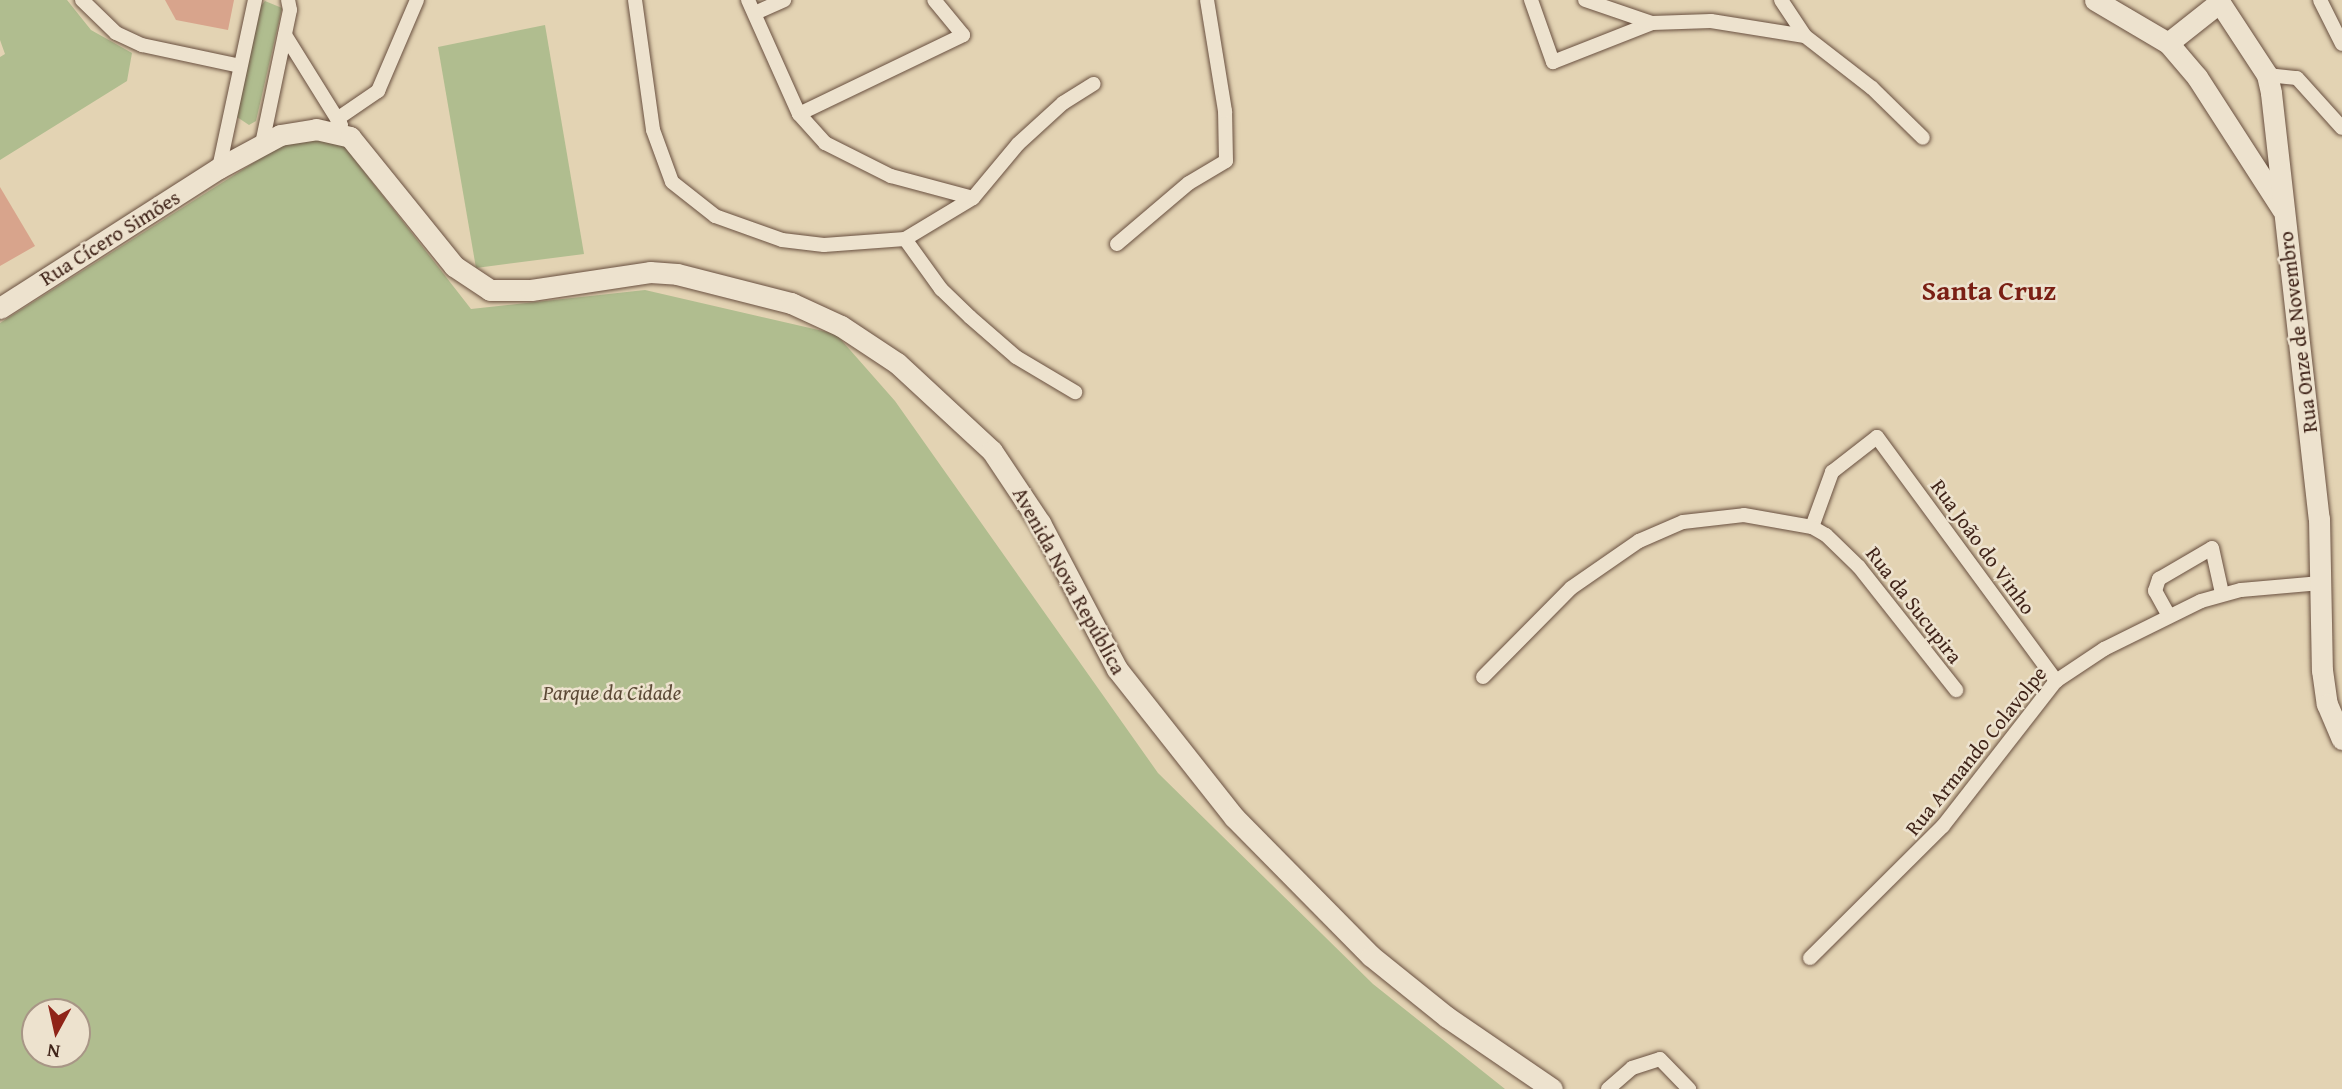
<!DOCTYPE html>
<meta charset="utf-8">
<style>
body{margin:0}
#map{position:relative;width:2342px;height:1089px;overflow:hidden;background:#e3d3b3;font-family:"Gentium Book Plus",serif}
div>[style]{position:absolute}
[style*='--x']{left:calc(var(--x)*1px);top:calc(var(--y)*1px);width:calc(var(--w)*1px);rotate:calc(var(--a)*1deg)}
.green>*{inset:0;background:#b0bd8f}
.building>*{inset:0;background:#d8a48c}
.roads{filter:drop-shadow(0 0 2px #695040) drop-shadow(0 0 2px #695040)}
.street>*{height:14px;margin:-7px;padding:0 7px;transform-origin:7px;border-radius:7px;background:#ede2ce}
.secondary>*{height:21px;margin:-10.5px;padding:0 10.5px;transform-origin:10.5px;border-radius:10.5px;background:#ede2ce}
span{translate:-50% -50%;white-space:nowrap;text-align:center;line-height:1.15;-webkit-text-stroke:5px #ede2ce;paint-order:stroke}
.street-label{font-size:21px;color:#402419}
.park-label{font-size:21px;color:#5c4a36;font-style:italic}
.district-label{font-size:28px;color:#7a1f14;font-weight:700}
.north{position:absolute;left:21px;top:998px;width:70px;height:70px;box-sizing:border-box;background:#ede2ce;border:2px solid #a89686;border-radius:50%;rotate:188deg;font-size:19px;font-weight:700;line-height:28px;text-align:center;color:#402419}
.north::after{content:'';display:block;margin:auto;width:24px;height:32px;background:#8f2418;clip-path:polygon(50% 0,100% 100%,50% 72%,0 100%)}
</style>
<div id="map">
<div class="green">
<div style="clip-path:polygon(0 0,67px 0,91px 30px,132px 53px,127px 81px,0 160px,0 57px,5px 54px,0 40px)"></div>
<div style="clip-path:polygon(265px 1px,282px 8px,256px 121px,249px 125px,237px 117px,259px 8px)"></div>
<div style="clip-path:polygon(545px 25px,584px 254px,476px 268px,438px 47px)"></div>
<div style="clip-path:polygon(evenodd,323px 119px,471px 309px,645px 290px,836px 334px,895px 401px,1158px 773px,1373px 984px,1505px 1089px,0 1089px,0 323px,323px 119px,35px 1012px,77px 1012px,77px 1054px,35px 1054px,35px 1012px)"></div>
</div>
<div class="building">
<div style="clip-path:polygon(165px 0,234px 0,228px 30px,176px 20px)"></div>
<div style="clip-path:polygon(0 187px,35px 246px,0 266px)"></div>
</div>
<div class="roads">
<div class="street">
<div style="--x:82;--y:0;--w:47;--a:44.1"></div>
<div style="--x:116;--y:33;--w:29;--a:25"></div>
<div style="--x:142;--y:45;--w:100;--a:12.1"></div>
<div style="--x:635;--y:0;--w:131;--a:82.1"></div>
<div style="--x:653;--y:130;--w:55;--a:69.9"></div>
<div style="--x:672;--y:182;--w:55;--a:38.3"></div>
<div style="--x:715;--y:216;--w:71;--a:19.7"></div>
<div style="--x:782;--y:240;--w:42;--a:6.8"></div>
<div style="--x:824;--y:245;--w:81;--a:-4.2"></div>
<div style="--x:905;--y:239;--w:79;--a:-31.1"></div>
<div style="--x:973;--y:198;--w:70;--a:-50.2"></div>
<div style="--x:1018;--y:144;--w:61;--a:-42.3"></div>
<div style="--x:1063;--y:103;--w:36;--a:-32"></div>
<div style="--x:748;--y:0;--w:125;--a:65.9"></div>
<div style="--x:799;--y:114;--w:39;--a:48"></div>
<div style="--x:825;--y:143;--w:74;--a:26.6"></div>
<div style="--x:891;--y:176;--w:85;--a:15"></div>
<div style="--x:1531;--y:0;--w:66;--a:70.5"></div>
<div style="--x:1553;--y:62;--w:106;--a:-21.5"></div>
<div style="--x:1652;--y:23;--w:59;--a:-1.9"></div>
<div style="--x:1711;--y:21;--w:95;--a:9.1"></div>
<div style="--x:1585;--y:0;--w:71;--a:18.9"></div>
<div style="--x:1781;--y:0;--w:43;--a:56.3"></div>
<div style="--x:1805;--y:36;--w:85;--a:37.8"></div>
<div style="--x:1872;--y:88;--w:71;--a:44.4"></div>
<div style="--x:2320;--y:0;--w:49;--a:63.4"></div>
<div style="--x:755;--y:13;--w:32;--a:-24"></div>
<div style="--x:285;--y:35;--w:106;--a:58.1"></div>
<div style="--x:2267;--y:75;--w:30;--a:6"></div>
<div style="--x:2297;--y:78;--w:67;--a:48"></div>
<div style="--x:799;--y:114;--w:182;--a:-25.7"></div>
<div style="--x:963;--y:35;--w:45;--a:-129.6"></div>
<div style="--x:337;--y:119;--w:50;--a:-34.3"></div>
<div style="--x:378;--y:91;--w:99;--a:-66.8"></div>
<div style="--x:262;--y:144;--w:137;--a:-78.2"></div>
<div style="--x:290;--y:10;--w:10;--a:-101"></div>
<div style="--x:219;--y:168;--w:172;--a:-77.9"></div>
<div style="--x:905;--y:239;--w:62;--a:54.2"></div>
<div style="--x:941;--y:289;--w:40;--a:44"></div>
<div style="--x:970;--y:317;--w:61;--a:41"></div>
<div style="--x:1016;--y:357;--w:69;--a:30.7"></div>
<div style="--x:1117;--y:244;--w:94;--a:-40.3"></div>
<div style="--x:1189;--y:183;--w:43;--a:-30.7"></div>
<div style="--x:1226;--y:161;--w:50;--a:-91.1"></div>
<div style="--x:1225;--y:111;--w:112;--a:-99.2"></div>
<div style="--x:1812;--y:527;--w:59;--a:-70"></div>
<div style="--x:1832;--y:472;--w:57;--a:-37.9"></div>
<div style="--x:1877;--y:437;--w:303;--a:53.7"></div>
<div style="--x:2169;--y:616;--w:29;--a:-119"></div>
<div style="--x:2155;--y:591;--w:13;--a:-72"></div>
<div style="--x:2159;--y:579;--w:61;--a:-30.3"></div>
<div style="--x:2212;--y:548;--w:46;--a:77.5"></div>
<div style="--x:1483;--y:677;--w:125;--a:-45.3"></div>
<div style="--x:1571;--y:588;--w:83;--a:-34.7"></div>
<div style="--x:1639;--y:541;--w:48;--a:-23.4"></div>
<div style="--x:1683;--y:522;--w:61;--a:-6.5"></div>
<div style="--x:1744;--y:515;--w:69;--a:10"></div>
<div style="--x:1812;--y:527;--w:16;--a:30"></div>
<div style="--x:1826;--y:535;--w:46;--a:44.1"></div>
<div style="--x:1859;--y:567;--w:157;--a:51.7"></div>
<div style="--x:1810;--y:958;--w:187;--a:-44.8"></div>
<div style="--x:1943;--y:826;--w:184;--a:-52.1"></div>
<div style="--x:2056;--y:681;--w:58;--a:-33.7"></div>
<div style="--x:2104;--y:649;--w:108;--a:-26.3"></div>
<div style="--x:2201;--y:601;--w:41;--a:-15.4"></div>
<div style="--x:2241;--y:590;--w:80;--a:-5"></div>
<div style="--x:1608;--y:1089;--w:32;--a:-41"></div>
<div style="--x:1632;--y:1068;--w:29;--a:-18"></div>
<div style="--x:1660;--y:1059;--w:42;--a:46"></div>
</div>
<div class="secondary">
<div style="--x:2095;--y:0;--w:85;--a:30.5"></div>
<div style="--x:2168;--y:43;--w:45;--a:49.5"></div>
<div style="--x:2197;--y:77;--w:157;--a:57.2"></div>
<div style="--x:2218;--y:0;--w:90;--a:56.8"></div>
<div style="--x:2267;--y:75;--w:18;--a:77"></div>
<div style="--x:2271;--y:93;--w:428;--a:83.6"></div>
<div style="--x:2319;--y:518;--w:152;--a:88.9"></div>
<div style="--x:2322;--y:670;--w:34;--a:82"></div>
<div style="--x:2327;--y:704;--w:38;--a:67"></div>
<div style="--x:2168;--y:43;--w:66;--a:-38.3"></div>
<div style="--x:0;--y:308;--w:260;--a:-32.6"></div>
<div style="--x:219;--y:168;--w:69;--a:-28.4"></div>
<div style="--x:280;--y:135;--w:36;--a:-9"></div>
<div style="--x:316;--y:129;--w:35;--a:13"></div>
<div style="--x:350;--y:137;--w:166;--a:51.1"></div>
<div style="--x:454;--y:266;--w:43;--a:33.7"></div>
<div style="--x:490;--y:290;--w:41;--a:0"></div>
<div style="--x:531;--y:290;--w:120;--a:-8.6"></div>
<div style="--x:650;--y:272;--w:27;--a:4"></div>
<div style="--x:677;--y:274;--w:118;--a:14.3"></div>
<div style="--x:791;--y:303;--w:55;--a:24.7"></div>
<div style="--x:841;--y:326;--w:67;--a:33.5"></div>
<div style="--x:897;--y:363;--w:129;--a:42.8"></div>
<div style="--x:992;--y:451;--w:87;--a:56.3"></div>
<div style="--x:1040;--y:523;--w:165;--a:62.2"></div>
<div style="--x:1117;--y:669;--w:189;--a:51.7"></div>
<div style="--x:1234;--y:817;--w:195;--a:45.4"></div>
<div style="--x:1371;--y:956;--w:97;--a:38.8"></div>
<div style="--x:1447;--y:1017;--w:127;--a:34.4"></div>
</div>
</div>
<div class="street-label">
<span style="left:110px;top:238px;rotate:-32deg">Rua Cícero Simões</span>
<span style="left:2298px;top:332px;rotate:-97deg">Rua Onze de Novembro</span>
<span style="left:1983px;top:547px;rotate:54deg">Rua João do Vinho</span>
<span style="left:1069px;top:581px;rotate:61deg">Avenida Nova República</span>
<span style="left:1914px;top:605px;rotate:52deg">Rua da Sucupira</span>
<span style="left:1976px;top:751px;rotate:-51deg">Rua Armando Colavolpe</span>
</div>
<div class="park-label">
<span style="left:612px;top:693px">Parque da Cidade</span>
</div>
<div class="district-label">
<span style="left:1989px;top:290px">Santa Cruz</span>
</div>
<div class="north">N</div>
</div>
